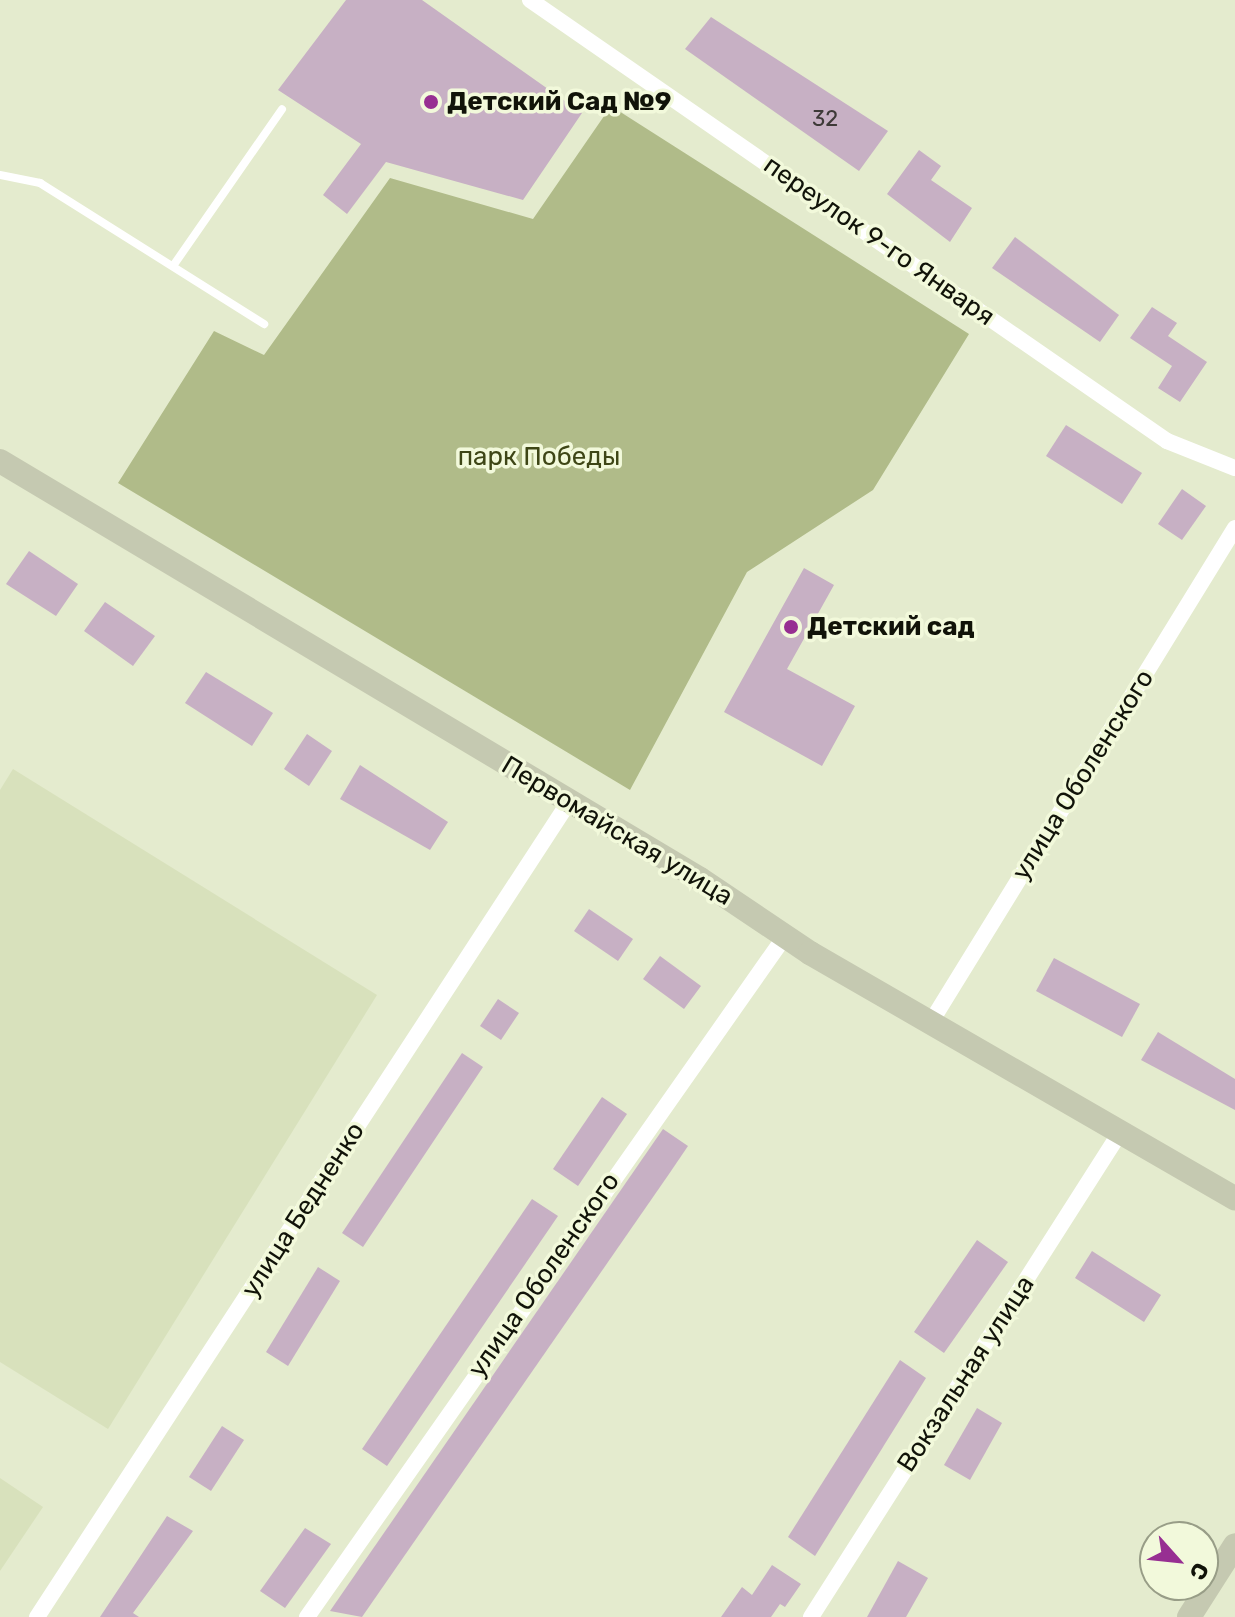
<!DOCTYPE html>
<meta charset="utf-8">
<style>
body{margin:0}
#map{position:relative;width:1235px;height:1617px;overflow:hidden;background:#e4ebce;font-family:Rubik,sans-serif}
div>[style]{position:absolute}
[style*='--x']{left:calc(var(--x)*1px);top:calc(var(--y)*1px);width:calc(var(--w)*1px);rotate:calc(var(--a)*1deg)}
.built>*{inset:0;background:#d8e1bc}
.green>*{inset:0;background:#b0bb89}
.building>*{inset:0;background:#c7b0c4}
.lane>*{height:8px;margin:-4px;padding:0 4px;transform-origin:4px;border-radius:4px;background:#fff}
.street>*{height:16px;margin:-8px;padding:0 8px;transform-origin:8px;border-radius:8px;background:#fff}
.secondary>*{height:24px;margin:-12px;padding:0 12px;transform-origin:12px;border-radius:12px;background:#c5c9b1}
.dots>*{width:22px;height:22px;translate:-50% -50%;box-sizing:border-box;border:4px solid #f2f9db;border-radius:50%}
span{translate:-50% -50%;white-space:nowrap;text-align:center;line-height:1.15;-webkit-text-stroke:7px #f2f9db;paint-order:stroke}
.number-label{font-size:22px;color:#3e3a38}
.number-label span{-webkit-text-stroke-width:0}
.poi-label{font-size:26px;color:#111309;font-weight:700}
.left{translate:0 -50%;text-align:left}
.street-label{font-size:26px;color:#111309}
.park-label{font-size:26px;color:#3e4616}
.north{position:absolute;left:1139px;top:1521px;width:80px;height:80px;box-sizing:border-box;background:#f2f9db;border:2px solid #989d87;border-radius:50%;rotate:117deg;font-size:22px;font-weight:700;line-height:32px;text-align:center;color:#111309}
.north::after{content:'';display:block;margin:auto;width:28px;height:36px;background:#972f92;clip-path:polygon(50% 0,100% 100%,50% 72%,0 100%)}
</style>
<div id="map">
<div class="built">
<div style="clip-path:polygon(13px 769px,377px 995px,108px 1429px,0 1362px,0 790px)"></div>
<div style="clip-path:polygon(0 1478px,43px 1507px,0 1571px)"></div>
</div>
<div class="green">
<div style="clip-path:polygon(611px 106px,969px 334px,873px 490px,747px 572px,630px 790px,118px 483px,214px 331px,264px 355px,390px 178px,533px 219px)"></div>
</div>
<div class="building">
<div style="clip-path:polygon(346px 0,422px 0,582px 113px,523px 200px,386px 162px,347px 214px,323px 195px,361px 144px,278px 90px)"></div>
<div style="clip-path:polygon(711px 17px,888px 131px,859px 171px,685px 49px)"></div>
<div style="clip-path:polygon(919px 150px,941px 166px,931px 180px,972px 208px,950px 242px,887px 194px)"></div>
<div style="clip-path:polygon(1015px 237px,1119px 315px,1100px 342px,992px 268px)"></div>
<div style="clip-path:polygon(1152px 307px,1177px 323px,1168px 336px,1207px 362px,1180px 402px,1158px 388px,1172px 366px,1130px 338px)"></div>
<div style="clip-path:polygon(1066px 425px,1142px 473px,1122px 504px,1046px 456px)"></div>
<div style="clip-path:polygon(1182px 489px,1206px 506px,1182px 540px,1158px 524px)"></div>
<div style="clip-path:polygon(29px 551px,78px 584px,56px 616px,6px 584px)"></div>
<div style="clip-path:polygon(804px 568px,834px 585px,787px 669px,855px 706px,822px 766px,724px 712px)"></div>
<div style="clip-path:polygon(105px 602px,155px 636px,133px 666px,84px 631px)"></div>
<div style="clip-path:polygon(206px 672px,273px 713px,252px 746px,185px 703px)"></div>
<div style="clip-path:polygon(307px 734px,332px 751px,309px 786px,284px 769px)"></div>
<div style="clip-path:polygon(360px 765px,448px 822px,430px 850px,340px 799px)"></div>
<div style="clip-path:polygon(589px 909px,633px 939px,618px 961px,574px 931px)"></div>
<div style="clip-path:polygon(660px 956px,701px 986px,684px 1009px,643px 979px)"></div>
<div style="clip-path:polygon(1054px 958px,1140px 1004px,1122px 1037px,1036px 991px)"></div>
<div style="clip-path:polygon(498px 999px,519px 1013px,501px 1040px,480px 1026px)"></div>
<div style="clip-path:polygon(1158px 1032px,1235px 1079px,1235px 1110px,1141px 1060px)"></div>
<div style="clip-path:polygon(462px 1053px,483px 1067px,363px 1247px,342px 1233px)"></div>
<div style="clip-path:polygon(602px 1097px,627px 1114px,578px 1186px,553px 1169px)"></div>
<div style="clip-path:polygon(663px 1129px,688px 1146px,669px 1174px,362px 1617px,330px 1611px)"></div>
<div style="clip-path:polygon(532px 1199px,558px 1216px,387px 1466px,362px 1449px)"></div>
<div style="clip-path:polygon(977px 1240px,1008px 1262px,944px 1353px,914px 1332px)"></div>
<div style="clip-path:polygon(1092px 1251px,1161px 1295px,1144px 1322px,1075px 1278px)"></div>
<div style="clip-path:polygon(318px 1267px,340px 1281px,288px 1366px,266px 1352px)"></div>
<div style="clip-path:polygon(900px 1360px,926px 1378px,815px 1556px,788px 1537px)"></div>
<div style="clip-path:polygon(977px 1408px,1002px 1423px,970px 1480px,944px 1465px)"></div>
<div style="clip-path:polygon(222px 1426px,244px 1440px,211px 1491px,189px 1477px)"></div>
<div style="clip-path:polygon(167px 1516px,193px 1531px,133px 1613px,139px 1617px,100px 1617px)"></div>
<div style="clip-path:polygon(305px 1528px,331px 1544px,285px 1608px,260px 1591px)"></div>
<div style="clip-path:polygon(898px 1561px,928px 1578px,906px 1617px,867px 1617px)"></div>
<div style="clip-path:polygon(772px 1565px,801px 1584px,785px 1607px,780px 1604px,771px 1617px,721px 1617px,742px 1587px,752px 1595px)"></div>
</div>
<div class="lane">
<div style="--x:0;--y:175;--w:41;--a:11.3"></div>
<div style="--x:40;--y:183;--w:265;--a:32.2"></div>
<div style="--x:173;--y:266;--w:191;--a:-55.2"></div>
</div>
<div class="street">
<div style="--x:530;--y:0;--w:775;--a:34.7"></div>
<div style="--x:1167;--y:441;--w:73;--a:21.7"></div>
<div style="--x:931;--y:1022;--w:580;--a:-58.39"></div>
<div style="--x:37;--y:1617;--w:973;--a:-56.87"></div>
<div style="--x:307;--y:1617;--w:832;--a:-54.93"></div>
<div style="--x:811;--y:1617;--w:576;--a:-57.47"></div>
</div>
<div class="secondary">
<div style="--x:0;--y:461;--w:815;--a:30.84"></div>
<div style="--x:700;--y:879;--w:133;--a:33.9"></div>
<div style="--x:810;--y:953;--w:491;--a:30"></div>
<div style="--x:1189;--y:1617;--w:85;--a:-57.4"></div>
</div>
<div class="dots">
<div style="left:431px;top:102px;background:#972f92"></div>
<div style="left:791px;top:627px;background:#972f92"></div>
</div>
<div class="number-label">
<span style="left:825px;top:119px">32</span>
</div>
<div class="poi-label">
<span class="left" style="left:447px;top:102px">Детский Сад №9</span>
<span class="left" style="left:807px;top:627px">Детский сад</span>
</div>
<div class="street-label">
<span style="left:879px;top:241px;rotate:35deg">переулок 9-го Января</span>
<span style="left:1083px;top:775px;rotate:-58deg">улица Оболенского</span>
<span style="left:617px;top:831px;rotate:31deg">Первомайская улица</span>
<span style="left:303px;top:1210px;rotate:-57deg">улица Бедненко</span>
<span style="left:544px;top:1275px;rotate:-55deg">улица Оболенского</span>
<span style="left:966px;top:1374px;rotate:-57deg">Вокзальная улица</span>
</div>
<div class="park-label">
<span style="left:539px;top:457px">парк Победы</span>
</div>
<div class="north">С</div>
</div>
